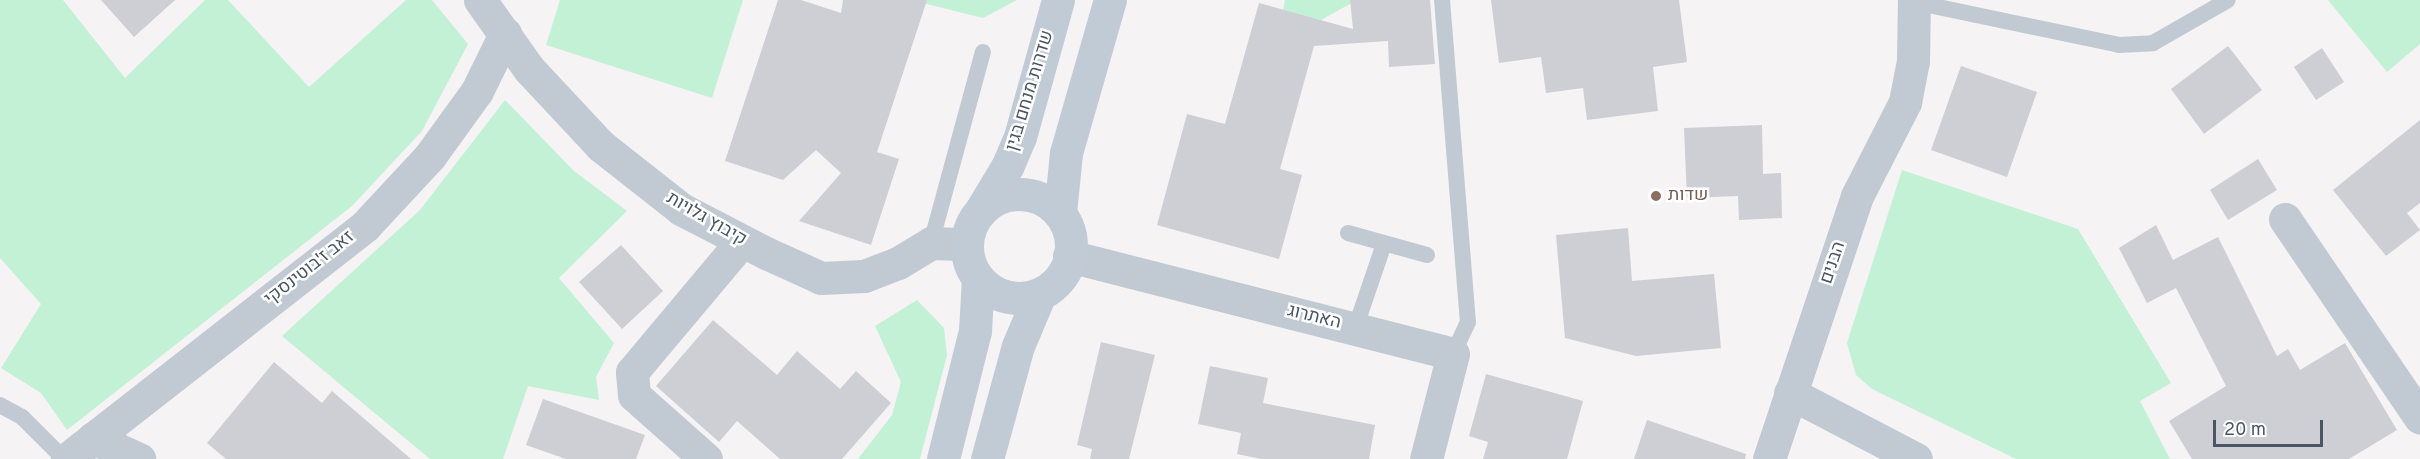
<!DOCTYPE html>
<meta charset="utf-8">
<style>
body{margin:0}
#map{position:relative;width:2420px;height:459px;overflow:hidden;background:#f5f3f3;font-family:Overpass,Heebo,sans-serif}
div>[style]{position:absolute}
[style*='--x']{left:calc(var(--x)*1px);top:calc(var(--y)*1px);width:calc(var(--w)*1px);rotate:calc(var(--a)*1deg)}
.green>*{inset:0;background:#c3f1d5}
.building>*{inset:0;background:#cdcfd5}
.lane>*{height:16px;margin:-8px;padding:0 8px;transform-origin:8px;border-radius:8px;background:#c1cad2}
.street>*{height:33px;margin:-16.5px;padding:0 16.5px;transform-origin:16.5px;border-radius:16.5px;background:#c1cad2}
.secondary>*{height:33px;margin:-16.5px;padding:0 16.5px;transform-origin:16.5px;border-radius:16.5px;background:#c1cbd6}
.secondary>.ring{margin:-16.5px;padding:0;box-sizing:content-box;background:none;border:33px solid #c1cbd6;border-radius:50%}
.dots>*{width:16px;height:16px;translate:-50% -50%;box-sizing:border-box;border:3px solid #fff;border-radius:50%}
span{translate:-50% -50%;white-space:nowrap;text-align:center;line-height:1.15;-webkit-text-stroke:5px #fff;paint-order:stroke}
.street-label{font-size:18px;color:#4a5661}
.education-label{font-size:18px;color:#785e54}
.left{translate:0 -50%;text-align:left}
.scale{position:absolute;left:2213px;top:420px;width:110px;height:27px;box-sizing:border-box;border:3px solid #4a5661;border-top:0;padding-left:8px;font-size:18px;line-height:21px;white-space:nowrap;color:#4a5661;-webkit-text-stroke:4px #fff;paint-order:stroke}
</style>
<div id="map">
<div class="green">
<div style="clip-path:polygon(0 0,63px 0,125px 78px,205px 0,228px 0,309px 87px,406px 0,432px 0,468px 44px,422px 131px,352px 206px,67px 430px,41px 393px,1px 368px,41px 304px,0 258px)"></div>
<div style="clip-path:polygon(560px 0,743px 0,712px 98px,546px 45px)"></div>
<div style="clip-path:polygon(911px 0,1017px 0,983px 18px)"></div>
<div style="clip-path:polygon(1285px 0,1357px 0,1321px 20px,1283px 10px)"></div>
<div style="clip-path:polygon(2328px 0,2420px 0,2420px 44px,2387px 72px)"></div>
<div style="clip-path:polygon(505px 100px,574px 171px,627px 211px,559px 278px,614px 343px,596px 377px,599px 400px,528px 386px,503px 459px,430px 459px,282px 336px,420px 210px)"></div>
<div style="clip-path:polygon(1902px 170px,2078px 229px,2171px 383px,2140px 401px,2170px 459px,2016px 459px,1872px 389px,1856px 375px,1847px 343px)"></div>
<div style="clip-path:polygon(917px 300px,944px 328px,947px 355px,920px 459px,858px 459px,892px 415px,901px 382px,875px 326px)"></div>
</div>
<div class="building">
<div style="clip-path:polygon(101px 0,175px 0,134px 37px)"></div>
<div style="clip-path:polygon(778px 0,801px 0,841px 13px,843px 0,927px 0,877px 152px,899px 159px,871px 245px,799px 221px,841px 173px,816px 150px,783px 180px,725px 161px)"></div>
<div style="clip-path:polygon(1350px 0,1430px 0,1435px 64px,1389px 67px,1388px 41px,1314px 46px,1280px 169px,1302px 175px,1279px 259px,1157px 225px,1187px 114px,1225px 124px,1259px 3px,1353px 29px)"></div>
<div style="clip-path:polygon(1491px 0,1679px 0,1687px 62px,1653px 67px,1658px 111px,1587px 120px,1583px 88px,1546px 93px,1541px 57px,1499px 63px)"></div>
<div style="clip-path:polygon(2228px 46px,2262px 90px,2204px 134px,2171px 89px)"></div>
<div style="clip-path:polygon(2322px 48px,2344px 82px,2316px 100px,2294px 67px)"></div>
<div style="clip-path:polygon(1961px 66px,2037px 92px,2007px 177px,1931px 150px)"></div>
<div style="clip-path:polygon(2420px 120px,2420px 203px,2407px 213px,2420px 230px,2386px 256px,2333px 190px)"></div>
<div style="clip-path:polygon(1762px 125px,1763px 174px,1781px 173px,1782px 218px,1739px 220px,1738px 196px,1687px 198px,1684px 128px)"></div>
<div style="clip-path:polygon(2258px 159px,2277px 190px,2228px 220px,2210px 190px)"></div>
<div style="clip-path:polygon(2156px 225px,2173px 260px,2218px 237px,2277px 356px,2288px 349px,2300px 370px,2345px 343px,2397px 430px,2349px 459px,2192px 459px,2169px 421px,2226px 386px,2176px 288px,2147px 303px,2119px 248px)"></div>
<div style="clip-path:polygon(1628px 228px,1632px 281px,1714px 274px,1721px 348px,1636px 356px,1565px 338px,1556px 235px)"></div>
<div style="clip-path:polygon(621px 245px,663px 291px,622px 329px,579px 282px)"></div>
<div style="clip-path:polygon(713px 320px,777px 375px,797px 351px,840px 389px,856px 371px,891px 403px,842px 459px,780px 459px,737px 421px,719px 442px,656px 386px)"></div>
<div style="clip-path:polygon(1101px 342px,1155px 355px,1129px 459px,1090px 459px,1092px 449px,1077px 445px)"></div>
<div style="clip-path:polygon(274px 362px,322px 403px,332px 391px,411px 459px,226px 459px,207px 443px)"></div>
<div style="clip-path:polygon(1210px 366px,1268px 378px,1263px 403px,1375px 425px,1369px 459px,1261px 459px,1237px 454px,1241px 433px,1198px 424px)"></div>
<div style="clip-path:polygon(1486px 374px,1583px 401px,1567px 459px,1483px 459px,1488px 442px,1469px 436px)"></div>
<div style="clip-path:polygon(543px 399px,645px 435px,636px 459px,566px 459px,526px 445px)"></div>
<div style="clip-path:polygon(1647px 420px,1746px 454px,1745px 459px,1634px 459px)"></div>
</div>
<div class="lane">
<div style="--x:1442;--y:0;--w:323;--a:85.4"></div>
<div style="--x:1468;--y:322;--w:35;--a:115"></div>
<div style="--x:1914;--y:2;--w:209;--a:11.8"></div>
<div style="--x:2119;--y:45;--w:34;--a:-3"></div>
<div style="--x:2153;--y:43;--w:86;--a:-29.8"></div>
<div style="--x:1348;--y:233;--w:82;--a:15.6"></div>
<div style="--x:931;--y:243;--w:198;--a:-74.8"></div>
<div style="--x:1355;--y:329;--w:90;--a:-71.2"></div>
<div style="--x:0;--y:405;--w:25;--a:29"></div>
<div style="--x:22;--y:417;--w:59;--a:45"></div>
</div>
<div class="street">
<div style="--x:480;--y:0;--w:85;--a:54.6"></div>
<div style="--x:529;--y:69;--w:105;--a:46.9"></div>
<div style="--x:601;--y:146;--w:102;--a:38.2"></div>
<div style="--x:681;--y:209;--w:96;--a:27.4"></div>
<div style="--x:766;--y:253;--w:60;--a:24.4"></div>
<div style="--x:821;--y:278;--w:43;--a:-2.7"></div>
<div style="--x:864;--y:276;--w:36;--a:-21"></div>
<div style="--x:898;--y:263;--w:39;--a:-31"></div>
<div style="--x:931;--y:243;--w:36;--a:2"></div>
<div style="--x:2285;--y:219;--w:240;--a:55.8"></div>
<div style="--x:1069;--y:256;--w:396;--a:14.3"></div>
<div style="--x:1453;--y:354;--w:108;--a:104.4"></div>
<div style="--x:1790;--y:393;--w:142;--a:27.6"></div>
<div style="--x:93;--y:438;--w:51;--a:24.5"></div>
<div style="--x:67;--y:459;--w:378;--a:-38"></div>
<div style="--x:365;--y:226;--w:96;--a:-47.1"></div>
<div style="--x:430;--y:156;--w:80;--a:-54.1"></div>
<div style="--x:477;--y:91;--w:64;--a:-63.8"></div>
<div style="--x:706;--y:459;--w:96;--a:-138.4"></div>
<div style="--x:634;--y:395;--w:23;--a:-95"></div>
<div style="--x:632;--y:372;--w:171;--a:-50"></div>
<div style="--x:1769;--y:459;--w:277;--a:-71.5"></div>
<div style="--x:1857;--y:196;--w:106;--a:-62.9"></div>
<div style="--x:1905;--y:102;--w:42;--a:-79"></div>
<div style="--x:1913;--y:61;--w:61;--a:-89.1"></div>
</div>
<div class="secondary">
<div class="ring" style="left:967px;top:194px;width:71px;height:71px"></div>
<div style="--x:981;--y:210;--w:52;--a:-59"></div>
<div style="--x:1008;--y:165;--w:30;--a:-67"></div>
<div style="--x:1020;--y:137;--w:142;--a:-74.5"></div>
<div style="--x:1060;--y:213;--w:60;--a:-84.3"></div>
<div style="--x:1066;--y:153;--w:159;--a:-74"></div>
<div style="--x:943;--y:459;--w:132;--a:-76"></div>
<div style="--x:975;--y:331;--w:53;--a:-86.8"></div>
<div style="--x:987;--y:459;--w:117;--a:-74.7"></div>
<div style="--x:1018;--y:346;--w:56;--a:-67.1"></div>
</div>
<div class="dots">
<div style="left:1656px;top:196px;background:#8d6e63"></div>
</div>
<div class="street-label">
<span style="left:1031px;top:91px;rotate:-73deg">שדרות מנחם בגין</span>
<span style="left:706px;top:220px;rotate:30deg">קיבוץ גלויות</span>
<span style="left:1834px;top:263px;rotate:-71deg">הבנים</span>
<span style="left:310px;top:269px;rotate:-38deg">זאב ז'בוטינסקי</span>
<span style="left:1314px;top:318px;rotate:14deg">האתרוג</span>
</div>
<div class="education-label">
<span class="left" style="left:1668px;top:196px">שדות</span>
</div>
<div class="scale">20 m</div>
</div>
